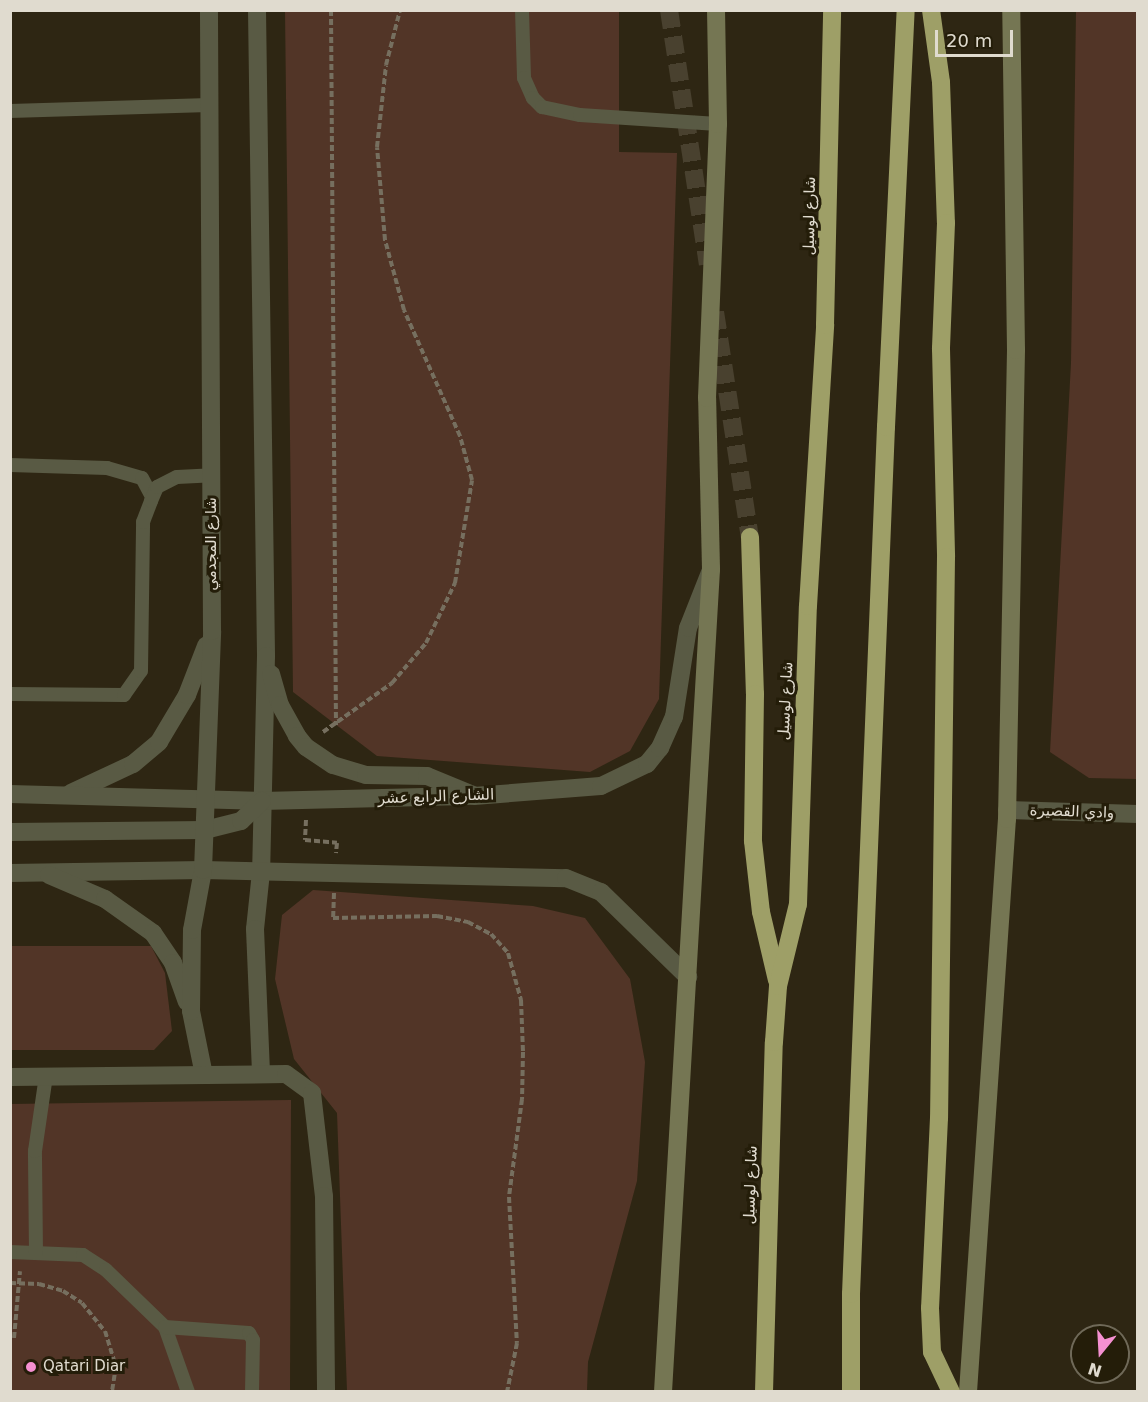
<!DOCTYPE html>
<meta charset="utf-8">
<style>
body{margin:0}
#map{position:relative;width:1148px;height:1402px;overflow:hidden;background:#2e2613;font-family:"DejaVu Sans","Noto Sans Arabic",sans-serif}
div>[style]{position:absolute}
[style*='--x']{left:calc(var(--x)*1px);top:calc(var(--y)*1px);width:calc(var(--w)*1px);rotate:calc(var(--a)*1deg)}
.green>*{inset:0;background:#523527}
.highway-tunnel>*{height:18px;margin-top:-9px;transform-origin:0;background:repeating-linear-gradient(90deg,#49412f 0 18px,transparent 0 27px)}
.path>*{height:4px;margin-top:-2px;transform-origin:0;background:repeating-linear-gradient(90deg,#766f5f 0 6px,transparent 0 9px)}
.lane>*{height:14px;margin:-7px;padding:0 7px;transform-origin:7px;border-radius:7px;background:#595a44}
.street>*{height:18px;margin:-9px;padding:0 9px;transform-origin:9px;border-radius:9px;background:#595a44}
.secondary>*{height:18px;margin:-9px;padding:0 9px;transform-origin:9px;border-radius:9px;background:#757653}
.highway>*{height:18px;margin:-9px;padding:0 9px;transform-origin:9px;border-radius:9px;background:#9e9f67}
.dots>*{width:16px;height:16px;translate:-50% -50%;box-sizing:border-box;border:3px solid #241d09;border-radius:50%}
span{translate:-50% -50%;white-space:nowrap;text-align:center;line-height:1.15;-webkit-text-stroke:6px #241d09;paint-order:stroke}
.street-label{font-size:15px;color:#e0dbcf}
.poi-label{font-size:15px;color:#e0dbcf}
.left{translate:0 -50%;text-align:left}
.frame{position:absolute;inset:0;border:12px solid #e0dbcf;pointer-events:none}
.north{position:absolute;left:1070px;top:1324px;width:60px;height:60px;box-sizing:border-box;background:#241d09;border:2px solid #6f6958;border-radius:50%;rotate:198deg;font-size:16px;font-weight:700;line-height:24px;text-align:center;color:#e0dbcf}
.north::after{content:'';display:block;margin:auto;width:21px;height:27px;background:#f590d1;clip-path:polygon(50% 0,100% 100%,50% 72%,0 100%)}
.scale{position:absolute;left:935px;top:30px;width:78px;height:27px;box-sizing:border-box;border:3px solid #e0dbcf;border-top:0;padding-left:8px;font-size:18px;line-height:21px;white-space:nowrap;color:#e0dbcf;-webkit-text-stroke:4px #241d09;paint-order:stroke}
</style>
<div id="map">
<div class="green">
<div style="clip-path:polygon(285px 11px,619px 11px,619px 152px,677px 153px,659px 699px,630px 751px,590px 772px,377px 756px,293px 692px)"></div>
<div style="clip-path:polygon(1076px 11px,1137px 11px,1137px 779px,1089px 778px,1050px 752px,1071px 363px)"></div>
<div style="clip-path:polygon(313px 890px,533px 906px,585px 918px,630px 979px,645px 1062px,637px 1181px,588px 1362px,587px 1391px,347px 1391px,337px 1113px,294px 1059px,275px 979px,282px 915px)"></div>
<div style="clip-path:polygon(10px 946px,151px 946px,165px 973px,172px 1031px,154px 1050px,11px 1050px)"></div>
<div style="clip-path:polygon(291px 1100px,290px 1391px,11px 1391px,10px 1104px)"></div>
</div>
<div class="highway-tunnel">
<div style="--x:669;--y:10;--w:257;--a:81.3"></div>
<div style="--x:715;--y:312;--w:228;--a:81.2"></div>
</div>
<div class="path">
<div style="--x:331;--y:10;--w:715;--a:89.6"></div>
<div style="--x:323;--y:732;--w:85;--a:-35.4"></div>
<div style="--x:392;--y:683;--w:52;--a:-49.6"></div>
<div style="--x:426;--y:643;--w:67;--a:-64.2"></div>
<div style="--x:455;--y:583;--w:104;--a:-80.6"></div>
<div style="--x:472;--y:480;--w:46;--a:-105.3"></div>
<div style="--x:460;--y:436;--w:138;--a:-114"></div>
<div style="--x:404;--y:310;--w:73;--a:-105.2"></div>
<div style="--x:385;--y:240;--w:93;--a:-94.9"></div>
<div style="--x:377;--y:147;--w:82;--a:-83.7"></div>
<div style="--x:386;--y:65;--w:57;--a:-75.7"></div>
<div style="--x:306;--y:820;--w:20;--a:93"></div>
<div style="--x:305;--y:840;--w:32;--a:5"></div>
<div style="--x:337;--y:843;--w:10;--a:96"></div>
<div style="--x:334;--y:893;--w:25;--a:92"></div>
<div style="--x:333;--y:918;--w:104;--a:-1.1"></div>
<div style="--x:437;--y:916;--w:32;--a:11"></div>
<div style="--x:468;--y:922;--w:26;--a:28"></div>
<div style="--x:491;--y:934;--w:25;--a:48"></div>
<div style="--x:508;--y:953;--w:49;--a:74.5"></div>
<div style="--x:521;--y:1000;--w:52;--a:87.8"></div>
<div style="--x:523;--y:1052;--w:47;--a:91.2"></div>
<div style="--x:522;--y:1099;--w:99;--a:97.6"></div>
<div style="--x:509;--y:1197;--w:146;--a:86.9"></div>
<div style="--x:517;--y:1343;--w:50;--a:101.5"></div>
<div style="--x:10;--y:1283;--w:29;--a:2"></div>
<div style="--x:39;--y:1284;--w:25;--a:16"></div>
<div style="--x:63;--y:1291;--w:22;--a:32"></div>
<div style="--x:82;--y:1303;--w:36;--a:51"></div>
<div style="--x:105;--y:1331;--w:37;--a:73"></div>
<div style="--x:116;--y:1366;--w:25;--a:99"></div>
<div style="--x:14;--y:1338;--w:67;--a:-84.9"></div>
</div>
<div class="lane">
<div style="--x:522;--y:10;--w:68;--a:88.3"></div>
<div style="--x:524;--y:78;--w:22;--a:66"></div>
<div style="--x:533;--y:98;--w:13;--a:45"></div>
<div style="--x:542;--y:107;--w:39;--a:12"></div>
<div style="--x:580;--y:115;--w:138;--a:3.7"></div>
<div style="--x:10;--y:111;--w:199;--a:-1.7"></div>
<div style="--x:10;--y:465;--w:97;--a:1.8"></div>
<div style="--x:107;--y:468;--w:36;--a:16"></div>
<div style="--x:142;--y:478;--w:21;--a:62"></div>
<div style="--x:10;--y:694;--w:114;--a:0.5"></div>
<div style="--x:124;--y:695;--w:29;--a:-55"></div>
<div style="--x:141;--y:671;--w:149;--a:-89.2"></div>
<div style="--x:143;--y:522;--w:22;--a:-69"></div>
<div style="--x:151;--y:501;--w:15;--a:-67"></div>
<div style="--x:157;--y:487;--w:22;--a:-27"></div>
<div style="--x:177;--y:477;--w:35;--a:-3"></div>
<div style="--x:10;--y:1252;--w:73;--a:2.4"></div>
<div style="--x:83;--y:1255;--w:27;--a:33"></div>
<div style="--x:106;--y:1270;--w:82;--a:44"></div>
<div style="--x:165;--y:1327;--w:69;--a:70.5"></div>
<div style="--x:36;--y:1253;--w:102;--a:-90.6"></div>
<div style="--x:35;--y:1151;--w:76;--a:-81.7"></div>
<div style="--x:165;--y:1327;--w:84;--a:4.1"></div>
<div style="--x:249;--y:1333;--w:8;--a:60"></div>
<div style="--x:253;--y:1340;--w:52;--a:91.1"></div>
</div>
<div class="street">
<div style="--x:257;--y:10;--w:646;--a:89.2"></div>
<div style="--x:266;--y:656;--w:216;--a:91.3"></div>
<div style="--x:261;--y:872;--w:57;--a:96"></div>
<div style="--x:255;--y:929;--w:144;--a:87.6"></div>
<div style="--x:271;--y:674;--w:32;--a:74"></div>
<div style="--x:280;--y:705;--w:35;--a:61"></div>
<div style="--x:297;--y:736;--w:14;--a:51"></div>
<div style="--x:306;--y:747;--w:32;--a:34"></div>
<div style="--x:333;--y:765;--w:34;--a:17"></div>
<div style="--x:366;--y:775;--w:61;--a:0.9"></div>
<div style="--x:427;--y:776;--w:50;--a:22.4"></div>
<div style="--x:71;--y:793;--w:68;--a:-25.1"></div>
<div style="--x:133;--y:764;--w:34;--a:-40"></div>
<div style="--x:159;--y:742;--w:55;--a:-59.2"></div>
<div style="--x:187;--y:695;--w:53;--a:-68.8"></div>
<div style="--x:10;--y:794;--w:252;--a:1.6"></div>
<div style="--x:262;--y:801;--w:212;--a:-1.4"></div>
<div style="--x:474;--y:796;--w:127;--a:-4.5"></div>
<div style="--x:601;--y:786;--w:51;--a:-25.6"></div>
<div style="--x:647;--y:764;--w:21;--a:-51"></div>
<div style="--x:660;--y:748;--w:34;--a:-66"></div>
<div style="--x:674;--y:717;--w:90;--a:-81.1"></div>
<div style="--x:688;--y:628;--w:62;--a:-68.4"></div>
<div style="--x:1007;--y:810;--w:131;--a:1.7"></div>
<div style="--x:10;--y:832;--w:195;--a:-0.6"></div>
<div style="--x:205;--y:830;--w:37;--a:-14"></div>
<div style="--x:241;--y:821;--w:29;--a:-44"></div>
<div style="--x:10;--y:873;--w:193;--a:-0.9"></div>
<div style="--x:203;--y:870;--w:363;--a:1.3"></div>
<div style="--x:566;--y:878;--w:38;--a:22"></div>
<div style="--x:601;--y:892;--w:122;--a:44.3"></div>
<div style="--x:49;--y:875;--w:61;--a:23.2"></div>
<div style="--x:105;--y:899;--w:59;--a:35.3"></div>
<div style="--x:153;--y:933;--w:36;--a:56"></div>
<div style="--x:173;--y:963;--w:41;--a:70.3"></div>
<div style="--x:204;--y:1075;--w:65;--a:-101.5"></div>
<div style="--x:191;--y:1011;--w:81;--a:-89.3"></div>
<div style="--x:192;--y:930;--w:61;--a:-79.6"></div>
<div style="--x:203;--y:870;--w:239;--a:-87.8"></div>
<div style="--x:212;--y:631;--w:621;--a:-90.28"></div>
<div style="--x:10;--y:1077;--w:276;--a:-0.6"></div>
<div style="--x:286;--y:1074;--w:32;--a:36"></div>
<div style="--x:312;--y:1093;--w:104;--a:83.4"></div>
<div style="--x:324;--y:1196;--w:196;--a:89.4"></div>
</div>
<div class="secondary">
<div style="--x:663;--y:1392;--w:824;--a:-86.66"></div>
<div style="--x:711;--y:569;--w:171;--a:-91.3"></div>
<div style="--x:707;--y:398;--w:274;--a:-87.7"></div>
<div style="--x:718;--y:124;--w:114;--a:-91"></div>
<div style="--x:968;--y:1392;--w:574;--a:-86.11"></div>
<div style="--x:1007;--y:819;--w:469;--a:-88.9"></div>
<div style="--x:1016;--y:350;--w:340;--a:-90.8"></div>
</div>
<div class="highway">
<div style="--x:931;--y:10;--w:73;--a:82.1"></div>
<div style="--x:941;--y:82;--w:141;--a:88"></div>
<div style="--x:946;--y:223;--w:126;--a:92.3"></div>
<div style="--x:941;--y:349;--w:208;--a:88.6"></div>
<div style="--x:946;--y:557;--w:561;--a:90.71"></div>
<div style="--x:939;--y:1118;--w:190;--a:92.7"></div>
<div style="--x:930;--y:1308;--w:44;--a:87.4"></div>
<div style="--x:932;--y:1352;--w:44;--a:64.6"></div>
<div style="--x:750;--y:537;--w:157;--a:88.2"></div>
<div style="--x:755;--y:694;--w:147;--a:90.8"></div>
<div style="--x:753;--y:841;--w:71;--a:83.6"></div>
<div style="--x:761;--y:912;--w:70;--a:76.8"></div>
<div style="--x:764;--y:1392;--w:350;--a:-88.4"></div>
<div style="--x:774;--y:1042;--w:56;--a:-85.9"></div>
<div style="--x:778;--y:986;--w:84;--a:-76.3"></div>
<div style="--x:798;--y:904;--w:298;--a:-88.1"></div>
<div style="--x:808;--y:606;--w:282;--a:-86.5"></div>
<div style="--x:825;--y:325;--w:315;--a:-88.7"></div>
<div style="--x:851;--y:1392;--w:98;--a:-90"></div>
<div style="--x:851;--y:1294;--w:868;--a:-87.69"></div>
<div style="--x:886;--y:427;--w:417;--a:-87.3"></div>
</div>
<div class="dots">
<div style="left:31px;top:1367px;background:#f590d1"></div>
</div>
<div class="street-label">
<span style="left:810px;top:216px;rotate:-89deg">شارع لوسيل</span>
<span style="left:212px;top:544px;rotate:-90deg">شارع المجدمي</span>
<span style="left:786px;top:701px;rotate:-87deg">شارع لوسيل</span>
<span style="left:436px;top:797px;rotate:-2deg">الشارع الرابع عشر</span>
<span style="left:1072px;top:812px;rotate:2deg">وادي القصيرة</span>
<span style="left:751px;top:1185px;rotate:-88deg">شارع لوسيل</span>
</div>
<div class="poi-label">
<span class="left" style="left:43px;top:1367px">Qatari Diar</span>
</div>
<div class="frame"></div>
<div class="north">N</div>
<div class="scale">20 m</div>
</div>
